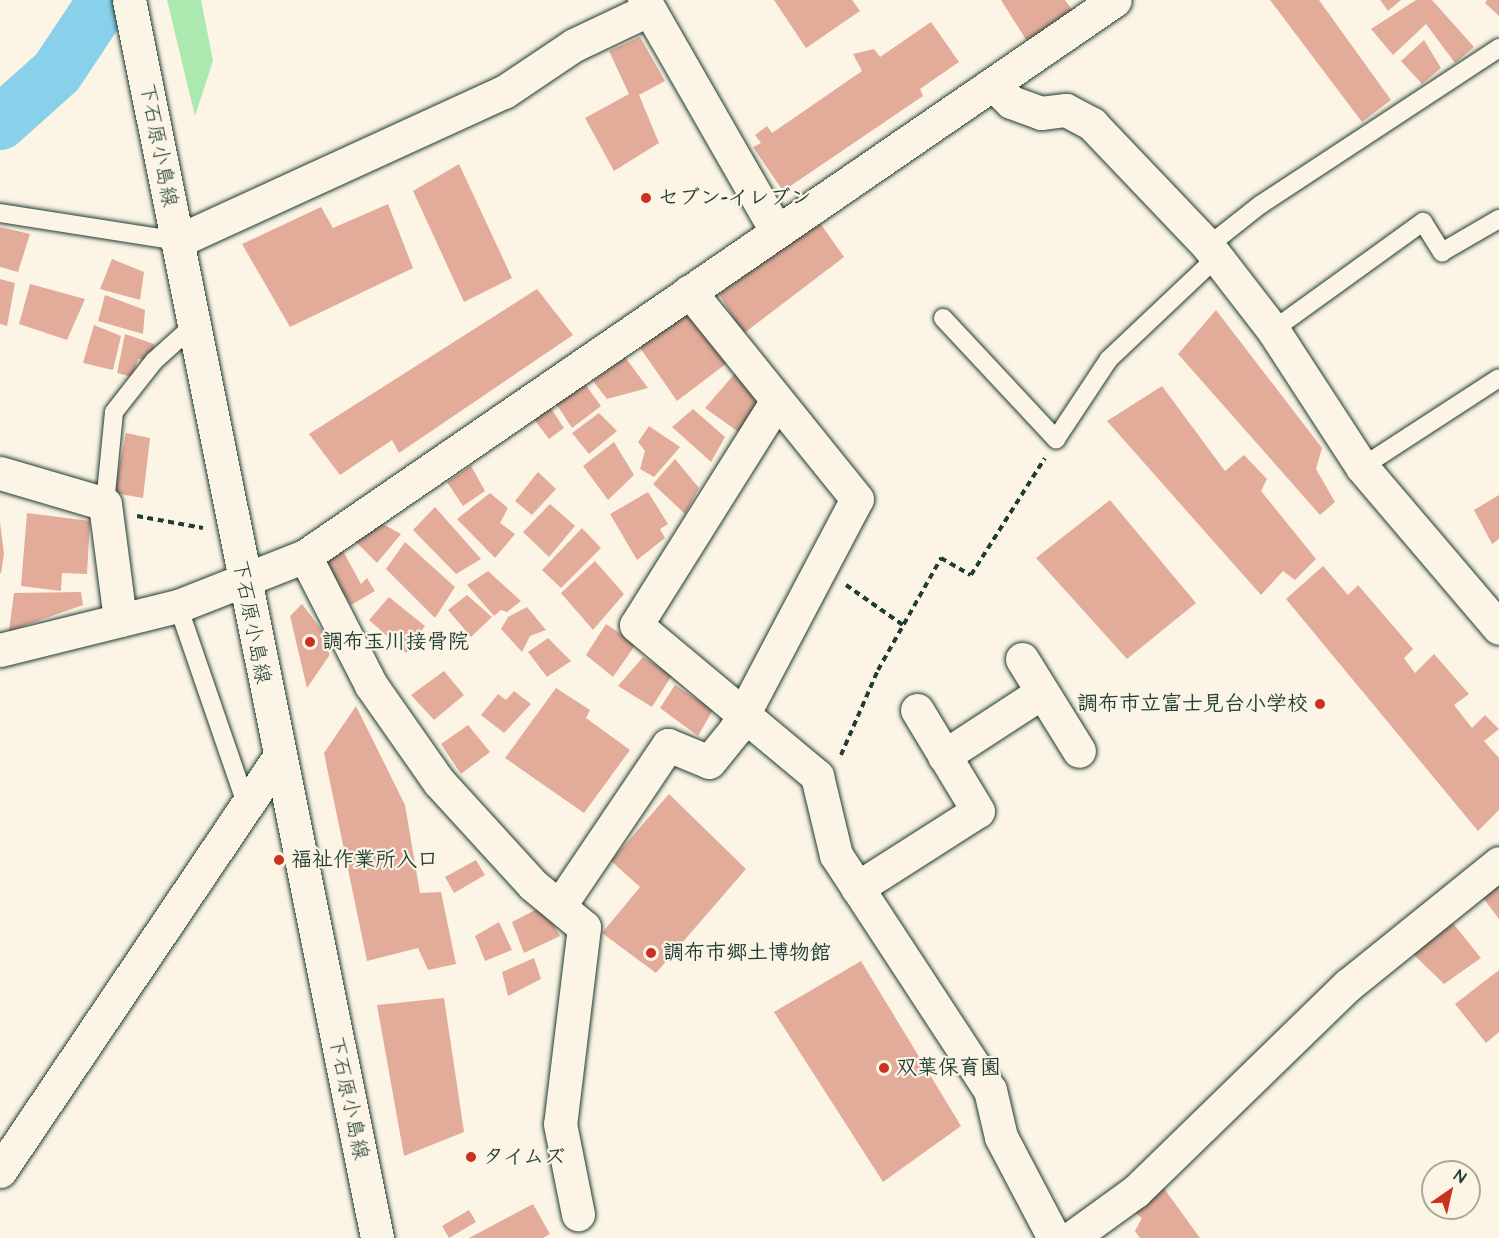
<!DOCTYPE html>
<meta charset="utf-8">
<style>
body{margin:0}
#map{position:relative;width:1499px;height:1238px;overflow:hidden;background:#fcf5e5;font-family:"Architects Daughter","Klee One",sans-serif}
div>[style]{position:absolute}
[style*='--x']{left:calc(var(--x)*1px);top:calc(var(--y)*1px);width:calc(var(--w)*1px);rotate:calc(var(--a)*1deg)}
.green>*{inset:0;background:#abe9b0}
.river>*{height:54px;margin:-27px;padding:0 27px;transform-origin:27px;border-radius:27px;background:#89d0ea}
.building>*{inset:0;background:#e3ac9a}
.path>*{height:4px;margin-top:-2px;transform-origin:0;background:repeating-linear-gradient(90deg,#1f3d34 0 6px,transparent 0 10.5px)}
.roads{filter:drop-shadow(0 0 2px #1f3d34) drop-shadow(0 0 2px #1f3d34)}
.lane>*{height:18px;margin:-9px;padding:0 9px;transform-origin:9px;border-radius:9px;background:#fcf5e5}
.street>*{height:33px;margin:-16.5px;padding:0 16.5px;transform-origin:16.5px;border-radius:16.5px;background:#fcf5e5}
.secondary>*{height:33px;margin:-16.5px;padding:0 16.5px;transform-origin:16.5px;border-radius:16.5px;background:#fcf5e5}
.dots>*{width:16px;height:16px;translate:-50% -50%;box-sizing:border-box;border:3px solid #fcf5e5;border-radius:50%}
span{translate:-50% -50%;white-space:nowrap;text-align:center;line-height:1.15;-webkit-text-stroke:4.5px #fcf5e5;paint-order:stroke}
.street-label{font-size:21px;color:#1f3d34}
.poi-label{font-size:21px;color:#1f3d34;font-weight:700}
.left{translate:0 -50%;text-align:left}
.right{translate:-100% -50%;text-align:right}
.north{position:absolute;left:1421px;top:1160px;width:60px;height:60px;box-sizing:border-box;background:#fcf5e5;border:2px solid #a4ab9e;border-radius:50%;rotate:34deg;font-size:16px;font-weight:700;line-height:24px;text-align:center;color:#1f3d34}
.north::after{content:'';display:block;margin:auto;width:21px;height:27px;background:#c8321e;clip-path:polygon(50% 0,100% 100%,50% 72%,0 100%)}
</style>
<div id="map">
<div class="green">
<div style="clip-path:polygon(167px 0,201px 0,213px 61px,195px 116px)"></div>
</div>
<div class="river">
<div style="--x:0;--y:123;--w:76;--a:-41.8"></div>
<div style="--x:57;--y:72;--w:87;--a:-56.3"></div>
</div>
<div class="building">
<div style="clip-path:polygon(774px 0,852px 0,860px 11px,806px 48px)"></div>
<div style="clip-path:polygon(1001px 0,1065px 0,1075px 14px,1030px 46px)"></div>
<div style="clip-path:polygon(1270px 0,1319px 0,1391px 100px,1362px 122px)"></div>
<div style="clip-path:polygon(1380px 0,1401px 0,1388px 11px)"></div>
<div style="clip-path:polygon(1416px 0,1432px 0,1474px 47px,1455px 63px,1426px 24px,1393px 55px,1371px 29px)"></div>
<div style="clip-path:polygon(1487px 0,1499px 0,1499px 16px,1485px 3px)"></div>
<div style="clip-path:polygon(931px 22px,959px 62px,920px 89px,923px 96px,783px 191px,753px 147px,761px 143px,755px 135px,767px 126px,772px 133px,862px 71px,853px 54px,874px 49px,880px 57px)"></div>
<div style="clip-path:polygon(640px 37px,665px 81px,639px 95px,659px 143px,614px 171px,585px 118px,629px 94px,609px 51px)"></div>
<div style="clip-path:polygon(1424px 40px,1441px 68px,1422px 84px,1401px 61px)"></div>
<div style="clip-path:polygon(459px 164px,512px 278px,464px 302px,413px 191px)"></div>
<div style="clip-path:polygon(388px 204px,413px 268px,290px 327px,242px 244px,321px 207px,333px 228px)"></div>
<div style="clip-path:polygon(815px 216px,844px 257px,743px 334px,719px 294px,740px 277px,739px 268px)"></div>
<div style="clip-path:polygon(0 227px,30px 234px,18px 272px,0 267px)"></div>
<div style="clip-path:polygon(112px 259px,144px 272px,140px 300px,100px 289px)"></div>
<div style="clip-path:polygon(0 279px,15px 283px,7px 326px,0 324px)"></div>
<div style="clip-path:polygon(30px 284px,85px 299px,67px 340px,19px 324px)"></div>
<div style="clip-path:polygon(537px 289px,573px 335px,399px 453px,392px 440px,340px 475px,309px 434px)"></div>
<div style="clip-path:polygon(105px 295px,145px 310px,143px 334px,98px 321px)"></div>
<div style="clip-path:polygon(688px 302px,731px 360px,677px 401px,636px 342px)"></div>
<div style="clip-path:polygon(1216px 310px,1322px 448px,1316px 469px,1335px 502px,1320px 515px,1178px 354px)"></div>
<div style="clip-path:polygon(94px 325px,121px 336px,113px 370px,83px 363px)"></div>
<div style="clip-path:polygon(125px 334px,154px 344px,154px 361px,138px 359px,132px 377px,117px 373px)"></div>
<div style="clip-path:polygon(625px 357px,648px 388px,607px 399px,593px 381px)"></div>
<div style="clip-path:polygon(737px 371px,760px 394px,744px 436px,705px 408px)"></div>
<div style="clip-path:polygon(582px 380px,601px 406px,572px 428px,553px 399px)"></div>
<div style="clip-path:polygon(1162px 386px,1225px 471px,1244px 455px,1267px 479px,1261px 491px,1316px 559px,1295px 580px,1283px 571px,1261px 595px,1107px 421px)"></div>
<div style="clip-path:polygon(548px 404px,564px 428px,549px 439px,530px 414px)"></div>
<div style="clip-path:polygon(693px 409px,725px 437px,711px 462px,672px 427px)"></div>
<div style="clip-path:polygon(599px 413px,617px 431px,589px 454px,572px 433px)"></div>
<div style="clip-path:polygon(649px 426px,680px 447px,654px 477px,640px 469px,645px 451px,638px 442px)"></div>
<div style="clip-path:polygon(126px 433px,150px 438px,143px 498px,114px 493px)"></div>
<div style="clip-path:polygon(614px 442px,634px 475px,608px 500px,583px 466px)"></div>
<div style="clip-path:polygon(675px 459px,699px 488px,685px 514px,653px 484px)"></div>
<div style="clip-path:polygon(471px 466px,485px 491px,463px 506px,447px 482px)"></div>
<div style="clip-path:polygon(538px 472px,556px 489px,532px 515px,515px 501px)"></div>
<div style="clip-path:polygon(648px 492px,668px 524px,660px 529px,665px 538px,637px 560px,610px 514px)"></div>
<div style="clip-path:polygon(490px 493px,508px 508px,500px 523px,515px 534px,495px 558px,457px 519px)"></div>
<div style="clip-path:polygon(1499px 495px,1499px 539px,1492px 544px,1474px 510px)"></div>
<div style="clip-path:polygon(1110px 500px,1196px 603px,1127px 659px,1036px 558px)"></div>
<div style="clip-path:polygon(550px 504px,575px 526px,549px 557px,523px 532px)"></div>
<div style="clip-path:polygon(435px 507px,481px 559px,456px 574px,413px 530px)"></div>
<div style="clip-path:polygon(27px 513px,90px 521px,87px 574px,62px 573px,61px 591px,21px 586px)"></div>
<div style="clip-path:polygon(0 522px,4px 554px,1px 573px,0 573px)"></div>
<div style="clip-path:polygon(381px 523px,401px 534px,377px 563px,353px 539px)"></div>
<div style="clip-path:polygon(582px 528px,601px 548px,561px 588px,542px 570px)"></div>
<div style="clip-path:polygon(405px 542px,455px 587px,435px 618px,386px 569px)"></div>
<div style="clip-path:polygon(343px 551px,361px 584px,367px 578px,375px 591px,351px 605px,324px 563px)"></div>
<div style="clip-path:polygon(595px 561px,624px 594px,593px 630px,561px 593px)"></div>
<div style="clip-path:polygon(1323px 566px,1348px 595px,1358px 585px,1413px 649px,1404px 658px,1415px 673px,1434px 654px,1469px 694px,1454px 705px,1472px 728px,1485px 715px,1499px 729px,1484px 741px,1499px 758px,1499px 810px,1478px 831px,1286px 599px)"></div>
<div style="clip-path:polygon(488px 571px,521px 601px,507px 612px,501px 610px,494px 616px,467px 585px)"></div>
<div style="clip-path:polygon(81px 592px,83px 605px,9px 631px,14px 593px)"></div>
<div style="clip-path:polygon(467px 595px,492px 617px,471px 637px,448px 610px)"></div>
<div style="clip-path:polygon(389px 597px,425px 626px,406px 653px,369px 620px)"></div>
<div style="clip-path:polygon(302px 604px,330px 641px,329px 656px,307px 688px,290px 616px)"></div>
<div style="clip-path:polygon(527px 607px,546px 630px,530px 636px,522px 652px,501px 629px,508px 617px)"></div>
<div style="clip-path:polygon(606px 624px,636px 644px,613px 677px,586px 655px)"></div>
<div style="clip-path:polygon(548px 638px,571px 661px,547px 677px,528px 652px)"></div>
<div style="clip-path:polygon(643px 657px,672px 675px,652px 707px,618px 686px)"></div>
<div style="clip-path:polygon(444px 671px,464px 695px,434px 720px,411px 695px)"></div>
<div style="clip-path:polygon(675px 685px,713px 710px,698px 736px,660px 708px)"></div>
<div style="clip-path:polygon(556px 688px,590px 710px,586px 718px,630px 750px,584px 813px,505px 758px)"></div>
<div style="clip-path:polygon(514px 691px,531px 704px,504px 733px,481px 715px,498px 694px,506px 700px)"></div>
<div style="clip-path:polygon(356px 706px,405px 805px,420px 893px,441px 892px,456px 964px,428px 970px,418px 948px,367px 961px,324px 753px)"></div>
<div style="clip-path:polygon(468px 725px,490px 752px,461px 774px,441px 744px)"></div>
<div style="clip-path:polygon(669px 794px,746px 869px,656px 973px,602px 933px,640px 887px,611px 861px)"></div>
<div style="clip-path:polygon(476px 860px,485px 875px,454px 893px,445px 877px)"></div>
<div style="clip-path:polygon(1499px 875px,1499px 919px,1477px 890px)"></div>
<div style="clip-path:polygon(543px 906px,560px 936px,524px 953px,512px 922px)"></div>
<div style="clip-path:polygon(1447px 916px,1481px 958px,1444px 984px,1411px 952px)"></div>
<div style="clip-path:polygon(499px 922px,512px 950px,485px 961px,475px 936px)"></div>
<div style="clip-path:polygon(534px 958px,541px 979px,508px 996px,502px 972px)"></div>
<div style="clip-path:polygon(861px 961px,961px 1126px,883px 1182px,774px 1012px)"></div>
<div style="clip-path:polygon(1499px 970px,1499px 1032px,1486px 1043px,1455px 1004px)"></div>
<div style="clip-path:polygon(444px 998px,464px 1132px,404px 1156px,377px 1005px)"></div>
<div style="clip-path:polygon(1163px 1187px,1200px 1238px,1140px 1238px,1135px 1231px,1142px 1218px,1134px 1212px)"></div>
<div style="clip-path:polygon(533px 1204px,550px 1234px,543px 1238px,469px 1238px)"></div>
<div style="clip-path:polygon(469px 1210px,476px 1222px,449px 1238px,442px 1226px)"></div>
</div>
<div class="path">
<div style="--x:137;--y:516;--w:67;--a:10.3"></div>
<div style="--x:846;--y:585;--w:70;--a:35.1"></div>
<div style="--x:841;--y:755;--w:93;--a:-66.5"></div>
<div style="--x:878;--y:670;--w:129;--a:-60.6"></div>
<div style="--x:941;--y:558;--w:34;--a:30"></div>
<div style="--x:971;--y:575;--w:138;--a:-57.7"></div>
</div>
<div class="roads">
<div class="lane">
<div style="--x:0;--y:213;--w:180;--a:8.9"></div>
<div style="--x:1208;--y:246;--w:66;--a:-38.3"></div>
<div style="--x:1260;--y:205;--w:286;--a:-33.3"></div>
<div style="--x:943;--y:318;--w:166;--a:47"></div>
<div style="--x:1056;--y:439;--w:96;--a:-56.5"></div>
<div style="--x:1109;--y:359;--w:149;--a:-43.4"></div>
<div style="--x:1273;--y:330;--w:185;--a:-35.8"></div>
<div style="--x:1423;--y:222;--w:36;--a:58"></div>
<div style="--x:1442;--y:252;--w:66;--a:-30.1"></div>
<div style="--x:1362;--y:467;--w:163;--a:-33"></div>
<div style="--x:105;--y:504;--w:92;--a:-84.4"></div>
<div style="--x:114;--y:412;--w:65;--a:-51.9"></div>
<div style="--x:154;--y:361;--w:54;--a:-42"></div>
<div style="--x:178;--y:606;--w:212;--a:71"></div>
</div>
<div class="street">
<div style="--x:644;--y:0;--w:267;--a:60.2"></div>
<div style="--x:993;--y:84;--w:25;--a:45"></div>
<div style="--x:1011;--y:102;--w:32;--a:20"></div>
<div style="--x:1041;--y:113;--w:25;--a:-7"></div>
<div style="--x:1066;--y:110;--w:30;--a:28"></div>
<div style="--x:1092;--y:124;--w:168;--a:46.4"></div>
<div style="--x:1208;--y:246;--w:106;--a:52.3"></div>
<div style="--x:1273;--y:330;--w:163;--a:57"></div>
<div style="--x:1362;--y:467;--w:211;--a:49.6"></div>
<div style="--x:178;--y:241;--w:358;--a:-24.6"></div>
<div style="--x:504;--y:92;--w:84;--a:-33.9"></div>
<div style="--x:574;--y:45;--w:82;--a:-25.3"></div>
<div style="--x:776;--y:402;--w:263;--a:122.1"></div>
<div style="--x:636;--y:625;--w:236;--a:39.8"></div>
<div style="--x:817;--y:776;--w:81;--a:76.5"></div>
<div style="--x:836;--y:855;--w:281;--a:56.8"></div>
<div style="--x:990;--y:1090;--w:48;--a:76.8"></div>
<div style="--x:1001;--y:1137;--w:114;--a:62.3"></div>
<div style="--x:0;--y:473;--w:109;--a:16.4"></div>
<div style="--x:105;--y:504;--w:117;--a:82.6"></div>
<div style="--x:305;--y:556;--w:145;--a:62.9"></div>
<div style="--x:371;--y:685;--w:118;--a:55"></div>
<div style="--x:439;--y:782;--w:139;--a:47.6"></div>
<div style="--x:533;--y:885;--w:66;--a:39.5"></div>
<div style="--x:584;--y:927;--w:198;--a:96.9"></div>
<div style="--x:560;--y:1124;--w:92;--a:78.7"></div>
<div style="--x:1022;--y:659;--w:108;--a:58.2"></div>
<div style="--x:944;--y:756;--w:117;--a:-33.1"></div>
<div style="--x:857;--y:888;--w:143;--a:-32.5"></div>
<div style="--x:978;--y:811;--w:118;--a:-121.1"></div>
<div style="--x:560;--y:905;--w:193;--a:-56"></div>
<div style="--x:668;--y:745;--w:44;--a:22.5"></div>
<div style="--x:709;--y:762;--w:41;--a:-50.9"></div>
<div style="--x:735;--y:730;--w:261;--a:-62.2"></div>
<div style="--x:857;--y:499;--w:267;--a:-128.9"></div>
<div style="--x:0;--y:1171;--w:495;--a:-56"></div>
<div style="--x:1071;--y:1238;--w:80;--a:-35.9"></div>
<div style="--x:1136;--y:1191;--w:296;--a:-44.2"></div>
<div style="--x:1348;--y:985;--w:194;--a:-38.9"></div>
</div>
<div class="secondary">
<div style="--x:129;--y:0;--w:1263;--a:78.67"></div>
<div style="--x:0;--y:650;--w:183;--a:-13.9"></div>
<div style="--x:178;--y:606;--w:136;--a:-21.5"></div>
<div style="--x:305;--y:556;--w:982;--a:-34.47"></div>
</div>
</div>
<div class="dots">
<div style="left:646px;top:198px;background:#c8321e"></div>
<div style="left:310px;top:642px;background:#c8321e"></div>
<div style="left:1320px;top:704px;background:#c8321e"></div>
<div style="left:279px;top:860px;background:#c8321e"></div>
<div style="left:651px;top:953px;background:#c8321e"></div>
<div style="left:884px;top:1068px;background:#c8321e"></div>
<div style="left:471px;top:1157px;background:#c8321e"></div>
</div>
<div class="street-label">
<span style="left:158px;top:145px;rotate:79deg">下石原小島線</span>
<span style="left:251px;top:622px;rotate:79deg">下石原小島線</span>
<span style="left:348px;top:1098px;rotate:78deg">下石原小島線</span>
</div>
<div class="poi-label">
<span class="left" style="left:658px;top:198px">セブン-イレブン</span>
<span class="left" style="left:322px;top:642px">調布玉川接骨院</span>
<span class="right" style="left:1308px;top:704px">調布市立富士見台小学校</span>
<span class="left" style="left:291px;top:860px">福祉作業所入口</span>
<span class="left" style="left:663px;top:953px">調布市郷土博物館</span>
<span class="left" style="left:896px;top:1068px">双葉保育園</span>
<span class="left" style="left:483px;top:1157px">タイムズ</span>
</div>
<div class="north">N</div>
</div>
